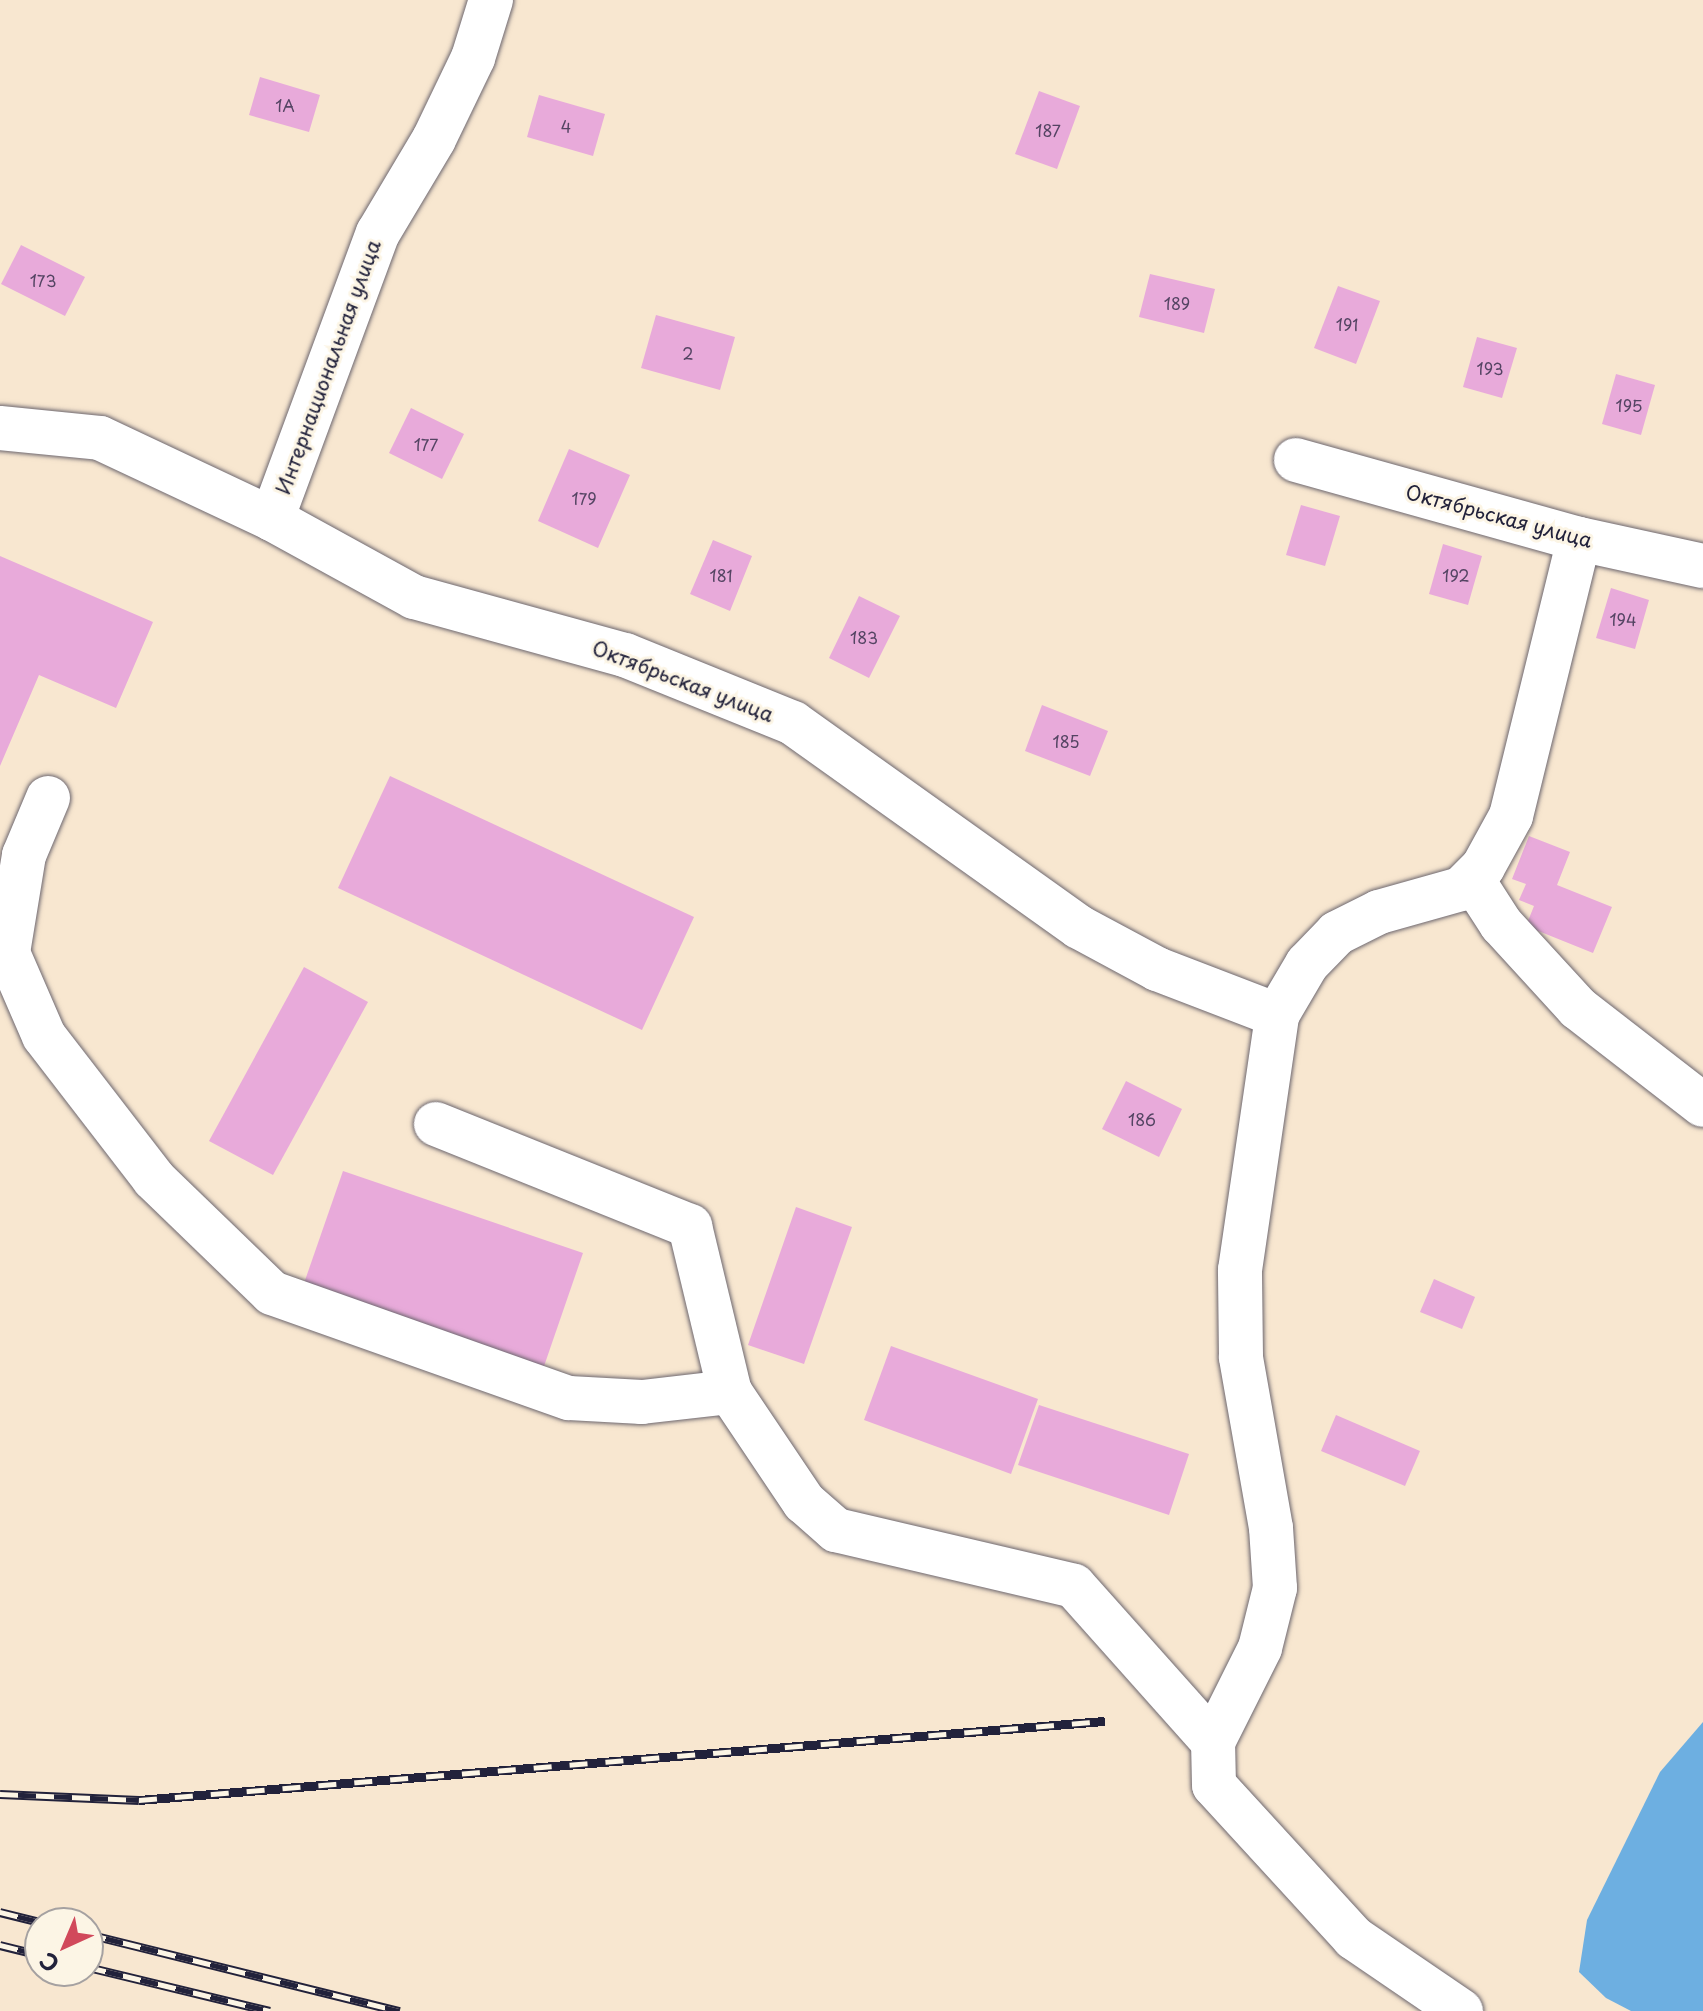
<!DOCTYPE html>
<meta charset="utf-8">
<style>
body{margin:0}
#map{position:relative;width:1703px;height:2011px;overflow:hidden;background:#f8e7d0;font-family:"Playpen Sans",sans-serif}
div>[style]{position:absolute}
[style*='--x']{left:calc(var(--x)*1px);top:calc(var(--y)*1px);width:calc(var(--w)*1px);rotate:calc(var(--a)*1deg)}
.water>*{inset:0;background:#6dafe1}
.building>*{inset:0;background:#e8aada}
.roads{filter:drop-shadow(0 0 2px #6d676f) drop-shadow(0 0 2px #6d676f)}
.minor>*{height:44px;margin:-22px;padding:0 22px;transform-origin:22px;border-radius:22px;background:#fff}
.rail>*{height:9px;margin-top:-4.5px;transform-origin:0;background:repeating-linear-gradient(90deg,#fcf5e5 0 18px,#22223b 0 36px);box-sizing:border-box;border-block:2px solid #22223b}
span{translate:-50% -50%;white-space:nowrap;text-align:center;line-height:1.15;-webkit-text-stroke:6px #fcf5e5;paint-order:stroke}
.number-label{font-size:16px;color:#544463}
.number-label span{-webkit-text-stroke-width:0}
.street-label{font-size:20px;color:#22223b}
.north{position:absolute;left:24px;top:1907px;width:80px;height:80px;box-sizing:border-box;background:#fcf5e5;border:2px solid #a5a1a1;border-radius:50%;rotate:224deg;font-size:22px;font-weight:700;line-height:32px;text-align:center;color:#22223b}
.north::after{content:'';display:block;margin:auto;width:28px;height:36px;background:#d1495b;clip-path:polygon(50% 0,100% 100%,50% 72%,0 100%)}
</style>
<div id="map">
<div class="water">
<div style="clip-path:polygon(1703px 1722px,1703px 2011px,1631px 2011px,1606px 1998px,1579px 1972px,1587px 1920px,1660px 1772px)"></div>
</div>
<div class="building">
<div style="clip-path:polygon(260px 77px,320px 95px,309px 132px,249px 115px)"></div>
<div style="clip-path:polygon(1039px 91px,1080px 106px,1057px 169px,1015px 154px)"></div>
<div style="clip-path:polygon(539px 95px,605px 114px,593px 156px,527px 137px)"></div>
<div style="clip-path:polygon(21px 245px,85px 277px,65px 316px,1px 284px)"></div>
<div style="clip-path:polygon(1150px 274px,1215px 289px,1204px 333px,1139px 317px)"></div>
<div style="clip-path:polygon(1338px 286px,1380px 301px,1356px 364px,1314px 348px)"></div>
<div style="clip-path:polygon(656px 315px,735px 337px,720px 390px,641px 368px)"></div>
<div style="clip-path:polygon(1477px 337px,1517px 348px,1502px 398px,1463px 387px)"></div>
<div style="clip-path:polygon(1616px 374px,1655px 385px,1641px 435px,1602px 424px)"></div>
<div style="clip-path:polygon(411px 408px,464px 434px,442px 479px,389px 453px)"></div>
<div style="clip-path:polygon(569px 449px,630px 475px,598px 548px,538px 521px)"></div>
<div style="clip-path:polygon(1301px 505px,1340px 516px,1325px 566px,1286px 555px)"></div>
<div style="clip-path:polygon(713px 540px,752px 556px,730px 611px,690px 594px)"></div>
<div style="clip-path:polygon(1443px 544px,1482px 556px,1468px 605px,1429px 594px)"></div>
<div style="clip-path:polygon(0 556px,153px 622px,116px 708px,39px 675px,0 766px)"></div>
<div style="clip-path:polygon(1611px 588px,1649px 600px,1635px 649px,1596px 638px)"></div>
<div style="clip-path:polygon(859px 596px,900px 616px,869px 678px,829px 658px)"></div>
<div style="clip-path:polygon(1042px 705px,1108px 731px,1090px 776px,1025px 751px)"></div>
<div style="clip-path:polygon(390px 776px,694px 917px,642px 1030px,338px 888px)"></div>
<div style="clip-path:polygon(1529px 836px,1570px 852px,1557px 885px,1612px 907px,1593px 953px,1526px 926px,1534px 906px,1519px 900px,1526px 884px,1512px 879px)"></div>
<div style="clip-path:polygon(304px 967px,368px 1002px,273px 1175px,209px 1141px)"></div>
<div style="clip-path:polygon(1126px 1081px,1182px 1109px,1159px 1157px,1102px 1129px)"></div>
<div style="clip-path:polygon(343px 1171px,583px 1253px,542px 1372px,302px 1289px)"></div>
<div style="clip-path:polygon(796px 1207px,852px 1227px,804px 1364px,748px 1345px)"></div>
<div style="clip-path:polygon(1434px 1279px,1475px 1297px,1462px 1329px,1420px 1312px)"></div>
<div style="clip-path:polygon(891px 1346px,1038px 1399px,1011px 1474px,864px 1420px)"></div>
<div style="clip-path:polygon(1039px 1405px,1189px 1454px,1169px 1515px,1018px 1465px)"></div>
<div style="clip-path:polygon(1336px 1415px,1420px 1451px,1405px 1486px,1321px 1451px)"></div>
</div>
<div class="roads">
<div class="minor">
<div style="--x:0;--y:428;--w:100;--a:5.7"></div>
<div style="--x:100;--y:438;--w:190;--a:25.2"></div>
<div style="--x:272;--y:519;--w:162;--a:28.8"></div>
<div style="--x:414;--y:597;--w:219;--a:15.4"></div>
<div style="--x:625;--y:655;--w:181;--a:22"></div>
<div style="--x:793;--y:723;--w:351;--a:35.5"></div>
<div style="--x:1079;--y:927;--w:89;--a:28.3"></div>
<div style="--x:1157;--y:969;--w:129;--a:21"></div>
<div style="--x:1296;--y:460;--w:294;--a:15.6"></div>
<div style="--x:1579;--y:539;--w:127;--a:12.3"></div>
<div style="--x:272;--y:519;--w:305;--a:-69.7"></div>
<div style="--x:378;--y:233;--w:109;--a:-59.2"></div>
<div style="--x:434;--y:139;--w:90;--a:-64.3"></div>
<div style="--x:473;--y:58;--w:61;--a:-72.8"></div>
<div style="--x:48;--y:798;--w:62;--a:112.8"></div>
<div style="--x:24;--y:855;--w:99;--a:99.3"></div>
<div style="--x:8;--y:953;--w:90;--a:66.6"></div>
<div style="--x:44;--y:1036;--w:180;--a:52.4"></div>
<div style="--x:154;--y:1179;--w:164;--a:44"></div>
<div style="--x:272;--y:1293;--w:315;--a:19.5"></div>
<div style="--x:569;--y:1398;--w:73;--a:3.1"></div>
<div style="--x:642;--y:1402;--w:89;--a:-6.5"></div>
<div style="--x:1472;--y:879;--w:54;--a:57.2"></div>
<div style="--x:1501;--y:924;--w:114;--a:47.5"></div>
<div style="--x:1578;--y:1008;--w:158;--a:37.8"></div>
<div style="--x:436;--y:1124;--w:274;--a:21.9"></div>
<div style="--x:690;--y:1226;--w:171;--a:76.5"></div>
<div style="--x:730;--y:1392;--w:133;--a:56.1"></div>
<div style="--x:804;--y:1502;--w:43;--a:41.2"></div>
<div style="--x:836;--y:1530;--w:244;--a:13.2"></div>
<div style="--x:1074;--y:1586;--w:209;--a:48.3"></div>
<div style="--x:1461;--y:2011;--w:130;--a:-145.7"></div>
<div style="--x:1354;--y:1938;--w:207;--a:-132.5"></div>
<div style="--x:1214;--y:1785;--w:43;--a:-91.3"></div>
<div style="--x:1213;--y:1742;--w:105;--a:-63.4"></div>
<div style="--x:1260;--y:1648;--w:62;--a:-76"></div>
<div style="--x:1275;--y:1588;--w:60;--a:-93.8"></div>
<div style="--x:1271;--y:1528;--w:174;--a:-100"></div>
<div style="--x:1241;--y:1357;--w:87;--a:-90.7"></div>
<div style="--x:1240;--y:1270;--w:258;--a:-81.7"></div>
<div style="--x:1277;--y:1015;--w:59;--a:-59.5"></div>
<div style="--x:1307;--y:964;--w:43;--a:-45.9"></div>
<div style="--x:1337;--y:933;--w:47;--a:-26.6"></div>
<div style="--x:1379;--y:912;--w:85;--a:-15.7"></div>
<div style="--x:1461;--y:889;--w:31;--a:-45"></div>
<div style="--x:1483;--y:867;--w:58;--a:-61.2"></div>
<div style="--x:1511;--y:816;--w:285;--a:-76.2"></div>
</div>
</div>
<div class="rail">
<div style="--x:0;--y:1794;--w:139;--a:2.5"></div>
<div style="--x:139;--y:1800;--w:969;--a:-4.68"></div>
<div style="--x:0;--y:1912;--w:45;--a:14"></div>
<div style="--x:88;--y:1934;--w:321;--a:13.9"></div>
<div style="--x:0;--y:1945;--w:41;--a:14"></div>
<div style="--x:88;--y:1967;--w:187;--a:13.6"></div>
</div>
<div class="number-label">
<span style="left:285px;top:105px">1А</span>
<span style="left:566px;top:126px">4</span>
<span style="left:1048px;top:130px">187</span>
<span style="left:43px;top:280px">173</span>
<span style="left:1177px;top:303px">189</span>
<span style="left:1347px;top:324px">191</span>
<span style="left:688px;top:353px">2</span>
<span style="left:1490px;top:368px">193</span>
<span style="left:1629px;top:405px">195</span>
<span style="left:426px;top:444px">177</span>
<span style="left:584px;top:498px">179</span>
<span style="left:721px;top:575px">181</span>
<span style="left:1456px;top:575px">192</span>
<span style="left:1623px;top:619px">194</span>
<span style="left:864px;top:637px">183</span>
<span style="left:1066px;top:741px">185</span>
<span style="left:1142px;top:1119px">186</span>
</div>
<div class="street-label">
<span style="left:328px;top:367px;rotate:-70deg">Интернациональная улица</span>
<span style="left:1499px;top:516px;rotate:15deg">Октябрьская улица</span>
<span style="left:683px;top:681px;rotate:21deg">Октябрьская улица</span>
</div>
<div class="north">С</div>
</div>
